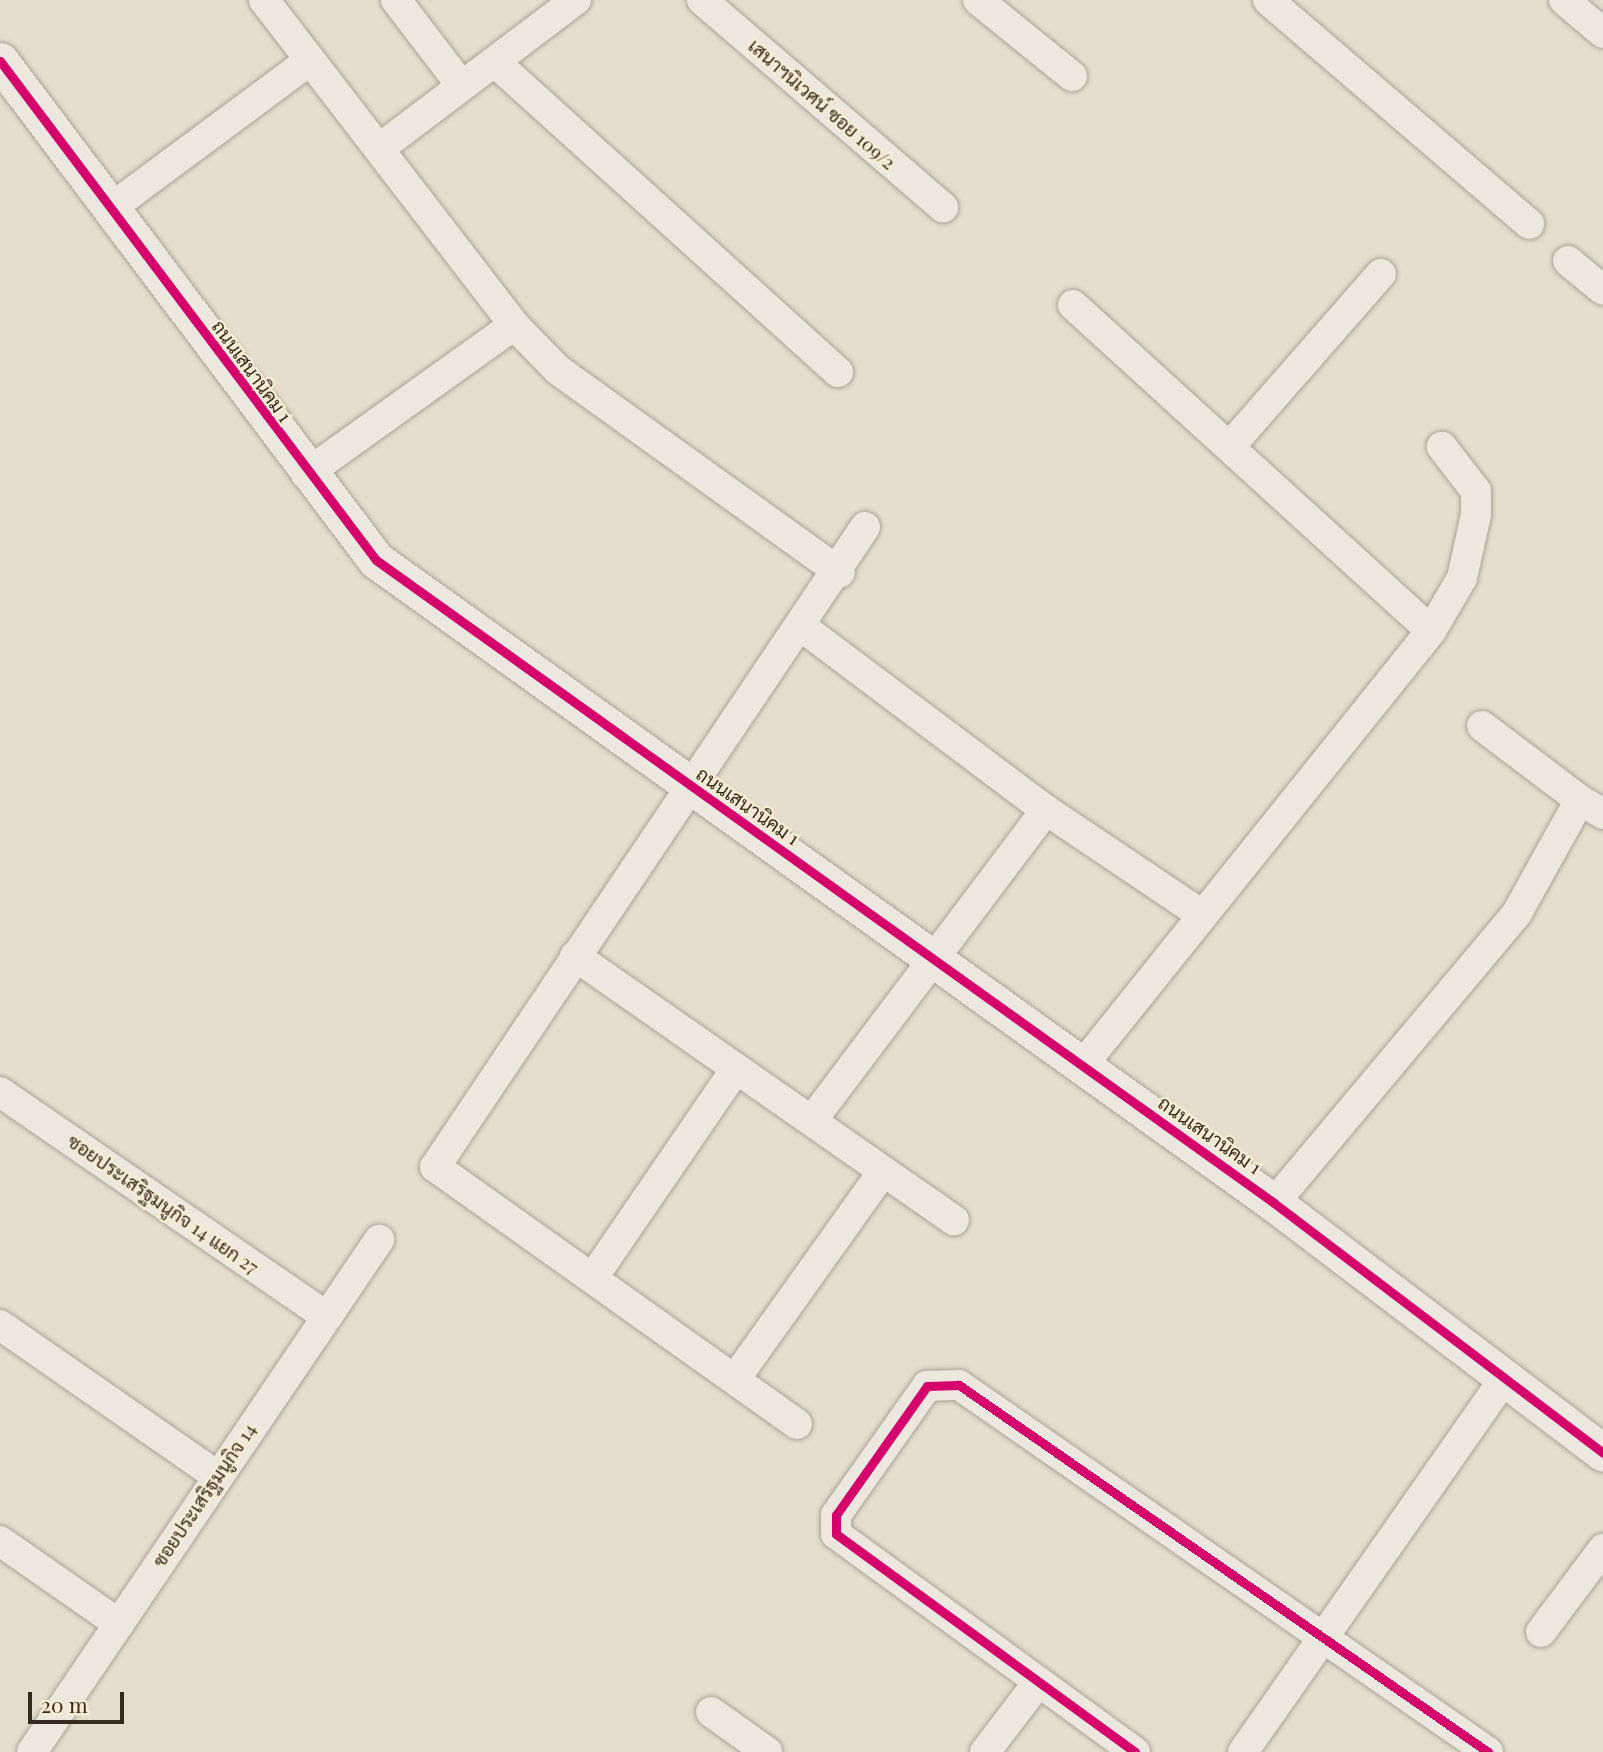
<!DOCTYPE html>
<meta charset="utf-8">
<style>
body{margin:0}
#map{position:relative;width:1603px;height:1752px;overflow:hidden;background:#e4dece;font-family:"Playfair Display",Sarabun,serif}
div>[style]{position:absolute}
[style*='--x']{left:calc(var(--x)*1px);top:calc(var(--y)*1px);width:calc(var(--w)*1px);rotate:calc(var(--a)*1deg)}
.roads{filter:drop-shadow(0 0 2px #a9a396) drop-shadow(0 0 2px #a9a396)}
.minor>*{height:30px;margin:-15px;padding:0 15px;transform-origin:15px;border-radius:15px;background:#ece8df}
.tertiary>*{height:37px;margin:-18.5px;padding:0 18.5px;transform-origin:18.5px;border-radius:18.5px;background:#ece8df}
.cycleway>*{height:9px;margin:-4.5px;padding:0 4.5px;transform-origin:4.5px;border-radius:4.5px;background:#d6006c}
span{translate:-50% -50%;white-space:nowrap;text-align:center;line-height:1.15;-webkit-text-stroke:5px #f5ecd3;paint-order:stroke}
.street-label{font-size:19px;color:#382b1e}
.scale{position:absolute;left:28px;top:1692px;width:96px;height:32px;box-sizing:border-box;border:4px solid #382b1e;border-top:0;padding-left:9px;font-size:21px;line-height:24px;white-space:nowrap;color:#382b1e;-webkit-text-stroke:5px #f5ecd3;paint-order:stroke}
</style>
<div id="map">
<div class="roads">
<div class="minor">
<div style="--x:264;--y:0;--w:410;--a:52.4"></div>
<div style="--x:514;--y:325;--w:63;--a:45.6"></div>
<div style="--x:558;--y:370;--w:347;--a:35.7"></div>
<div style="--x:396;--y:0;--w:107;--a:52.6"></div>
<div style="--x:702;--y:0;--w:318;--a:40.7"></div>
<div style="--x:978;--y:0;--w:121;--a:39"></div>
<div style="--x:1268;--y:0;--w:344;--a:40.6"></div>
<div style="--x:1564;--y:0;--w:51;--a:40.2"></div>
<div style="--x:496;--y:63;--w:461;--a:42.1"></div>
<div style="--x:380;--y:148;--w:246;--a:-37.1"></div>
<div style="--x:111;--y:208;--w:248;--a:-36.6"></div>
<div style="--x:1568;--y:261;--w:45;--a:39.6"></div>
<div style="--x:1073;--y:305;--w:484;--a:42.3"></div>
<div style="--x:1431;--y:631;--w:558;--a:128.74"></div>
<div style="--x:1232;--y:444;--w:226;--a:-48.8"></div>
<div style="--x:306;--y:474;--w:256;--a:-35.6"></div>
<div style="--x:802;--y:627;--w:305;--a:36.9"></div>
<div style="--x:1046;--y:810;--w:188;--a:33.9"></div>
<div style="--x:1431;--y:631;--w:61;--a:-59.7"></div>
<div style="--x:1462;--y:578;--w:65;--a:-77.5"></div>
<div style="--x:1476;--y:515;--w:24;--a:-90"></div>
<div style="--x:1476;--y:491;--w:56;--a:-127.7"></div>
<div style="--x:1482;--y:726;--w:123;--a:37.1"></div>
<div style="--x:575;--y:956;--w:462;--a:34.9"></div>
<div style="--x:0;--y:1092;--w:397;--a:34.5"></div>
<div style="--x:813;--y:1119;--w:387;--a:-53"></div>
<div style="--x:1274;--y:1203;--w:378;--a:-50"></div>
<div style="--x:1517;--y:913;--w:129;--a:-60.9"></div>
<div style="--x:1580;--y:800;--w:27;--a:31"></div>
<div style="--x:594;--y:1276;--w:250;--a:-55.6"></div>
<div style="--x:0;--y:1325;--w:263;--a:34.8"></div>
<div style="--x:735;--y:1379;--w:252;--a:-54.5"></div>
<div style="--x:797;--y:1424;--w:444;--a:-144.6"></div>
<div style="--x:435;--y:1167;--w:771;--a:-56.1"></div>
<div style="--x:0;--y:1541;--w:145;--a:34.9"></div>
<div style="--x:1541;--y:1632;--w:104;--a:-53.2"></div>
<div style="--x:711;--y:1712;--w:69;--a:35.5"></div>
<div style="--x:32;--y:1752;--w:619;--a:-55.87"></div>
<div style="--x:985;--y:1752;--w:86;--a:-52.6"></div>
<div style="--x:1135;--y:1752;--w:370;--a:-143.9"></div>
<div style="--x:836;--y:1534;--w:19;--a:-90"></div>
<div style="--x:836;--y:1515;--w:158;--a:-54.8"></div>
<div style="--x:927;--y:1386;--w:32;--a:-2"></div>
<div style="--x:959;--y:1385;--w:644;--a:34.75"></div>
<div style="--x:1243;--y:1752;--w:457;--a:-55"></div>
</div>
<div class="tertiary">
<div style="--x:0;--y:61;--w:625;--a:53"></div>
<div style="--x:376;--y:560;--w:1104;--a:35.6"></div>
<div style="--x:1274;--y:1203;--w:413;--a:37.2"></div>
</div>
</div>
<div class="cycleway">
<div style="--x:0;--y:61;--w:625;--a:53"></div>
<div style="--x:376;--y:560;--w:1104;--a:35.6"></div>
<div style="--x:1274;--y:1203;--w:413;--a:37.2"></div>
<div style="--x:1135;--y:1752;--w:370;--a:-143.9"></div>
<div style="--x:836;--y:1534;--w:19;--a:-90"></div>
<div style="--x:836;--y:1515;--w:158;--a:-54.8"></div>
<div style="--x:927;--y:1386;--w:32;--a:-2"></div>
<div style="--x:959;--y:1385;--w:644;--a:34.75"></div>
</div>
<div class="street-label">
<span style="left:822px;top:104px;rotate:41deg">เสนาฯนิเวศน์ ซอย 109/2</span>
<span style="left:252px;top:371px;rotate:54deg">ถนนเสนานิคม 1</span>
<span style="left:748px;top:806px;rotate:35deg">ถนนเสนานิคม 1</span>
<span style="left:1210px;top:1135px;rotate:35deg">ถนนเสนานิคม 1</span>
<span style="left:163px;top:1204px;rotate:35deg">ซอยประเสริฐมนูกิจ 14 แยก 27</span>
<span style="left:204px;top:1495px;rotate:-56deg">ซอยประเสริฐมนูกิจ 14</span>
</div>
<div class="scale">20 m</div>
</div>
